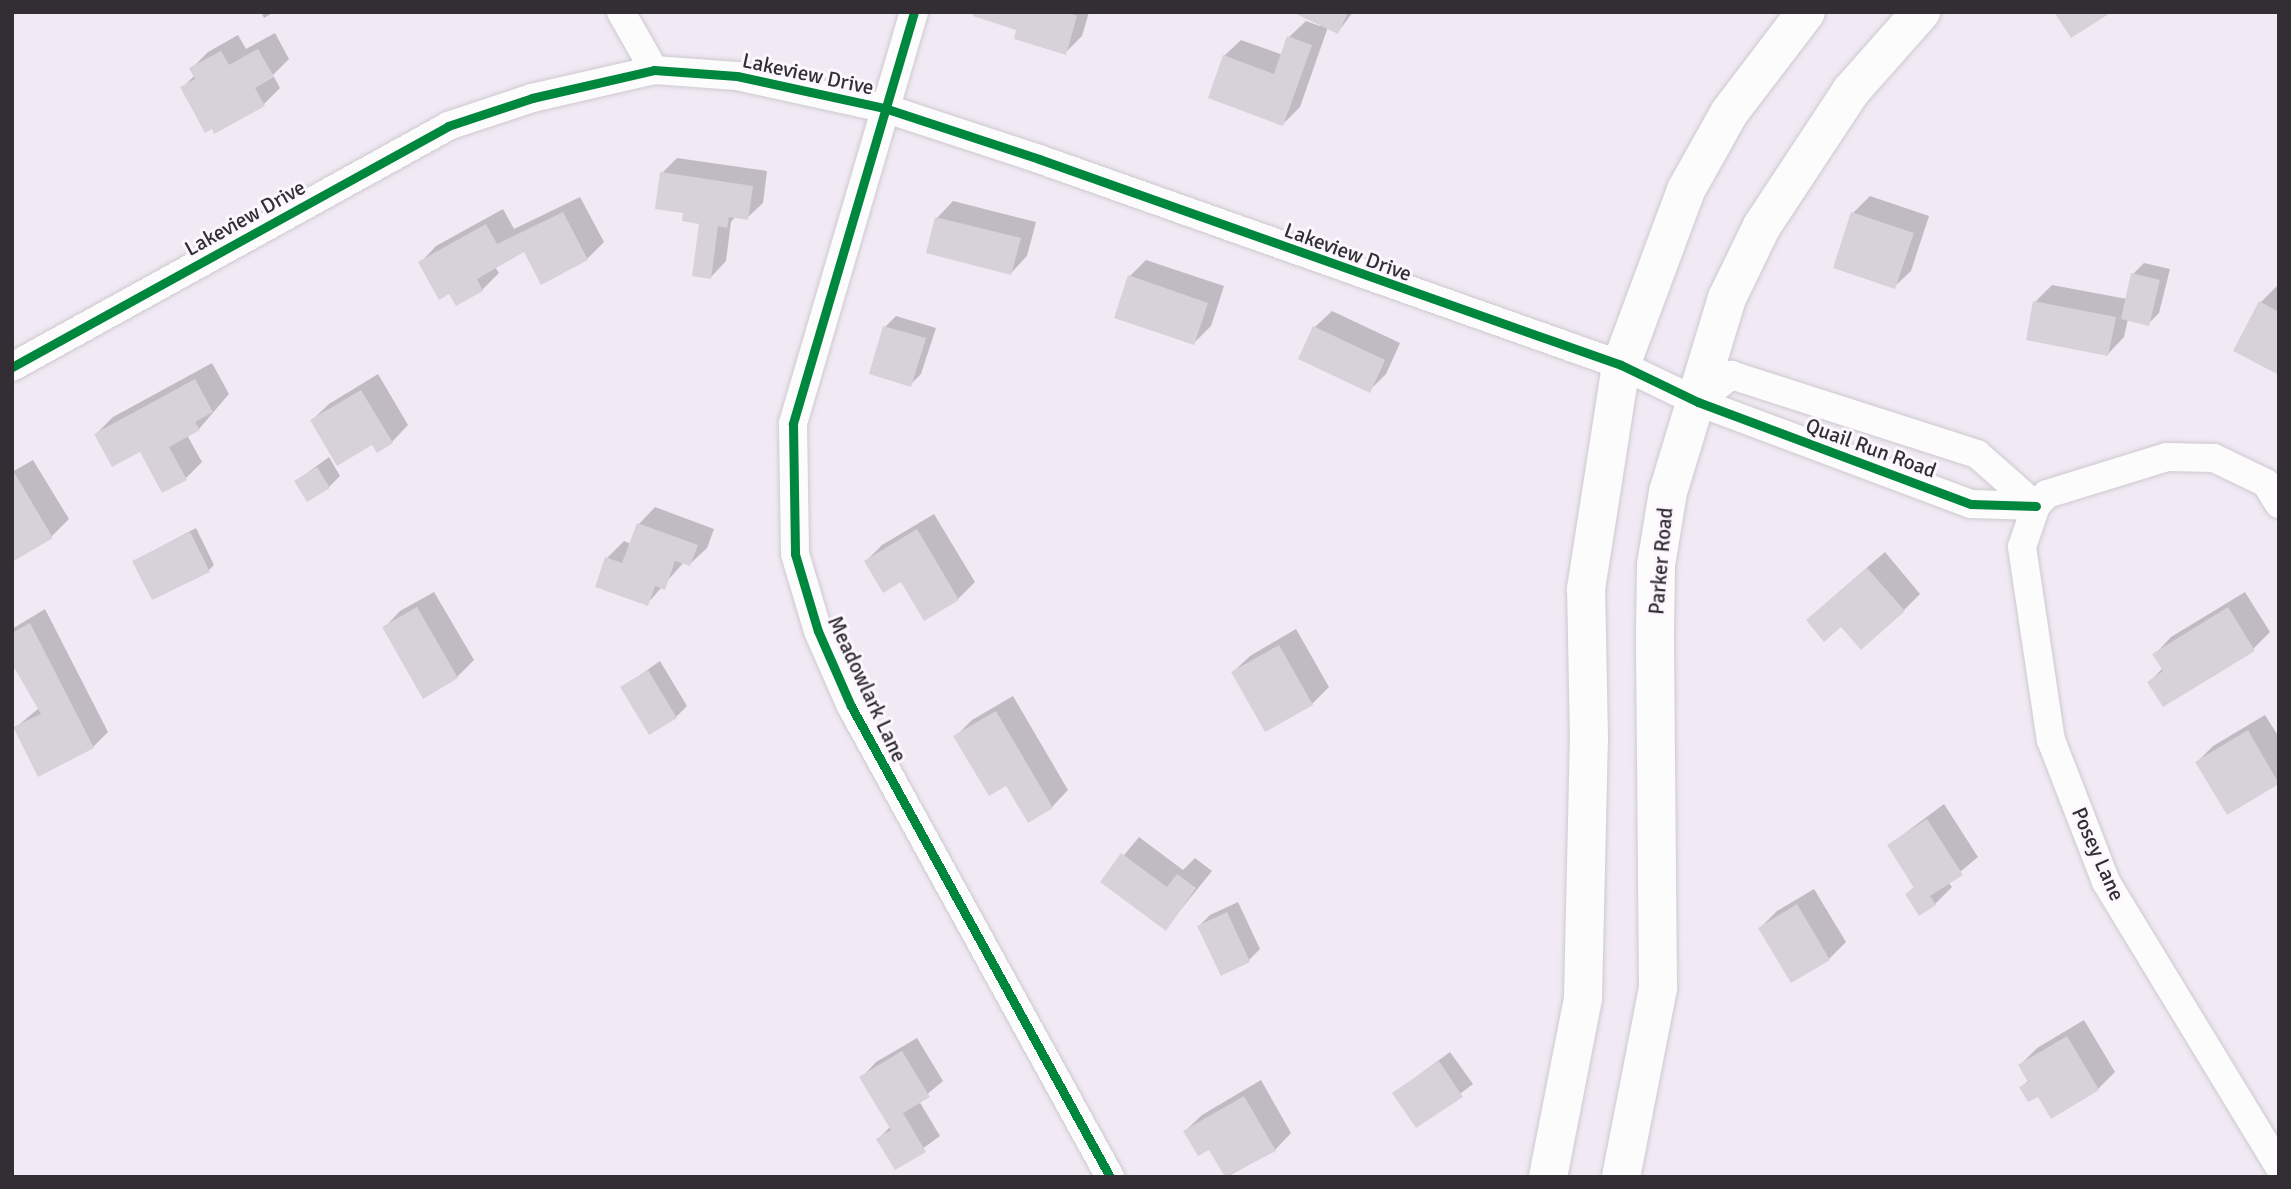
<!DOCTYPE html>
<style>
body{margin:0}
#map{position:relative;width:2291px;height:1189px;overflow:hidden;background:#f1eaf4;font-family:Signika,sans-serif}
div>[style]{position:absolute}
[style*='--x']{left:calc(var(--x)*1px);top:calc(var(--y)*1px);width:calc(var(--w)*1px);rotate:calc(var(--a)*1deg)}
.shadow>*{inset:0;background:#0003}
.building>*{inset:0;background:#d7d2d9}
.roads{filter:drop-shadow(0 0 2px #cec9d0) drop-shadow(0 0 2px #cec9d0)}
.minor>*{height:28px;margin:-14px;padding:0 14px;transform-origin:14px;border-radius:14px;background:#fdfcfd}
.secondary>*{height:38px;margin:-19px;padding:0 19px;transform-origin:19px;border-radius:19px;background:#fdfcfd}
.cycleway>*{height:9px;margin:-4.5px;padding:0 4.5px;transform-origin:4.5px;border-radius:4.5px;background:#00873e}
span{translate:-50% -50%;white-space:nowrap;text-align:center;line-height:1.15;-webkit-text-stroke:6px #fcf7fe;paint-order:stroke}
.street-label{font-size:21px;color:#332e34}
.frame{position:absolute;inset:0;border:14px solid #332e34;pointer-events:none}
</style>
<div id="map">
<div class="shadow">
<div style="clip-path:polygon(261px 12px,274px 12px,264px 18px)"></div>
<div style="clip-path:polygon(1003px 12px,1089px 12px,1082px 36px,1065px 53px,1018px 29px)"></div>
<div style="clip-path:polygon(1326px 12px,1353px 12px,1338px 32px,1328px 27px,1300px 107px,1283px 124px,1224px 56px,1241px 40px,1283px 55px,1289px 37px,1306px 21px,1320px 26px)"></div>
<div style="clip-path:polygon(275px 33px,289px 59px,273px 75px,280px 88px,264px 104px,212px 126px,182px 88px,195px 75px,191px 69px,208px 52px,238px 35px,246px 49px)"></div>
<div style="clip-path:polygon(677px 158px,767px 171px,763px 203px,747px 218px,736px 216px,731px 222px,726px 261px,711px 277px,701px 222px,685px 212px,662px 173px)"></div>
<div style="clip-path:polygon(1870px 196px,1929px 216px,1911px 271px,1894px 287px,1853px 213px)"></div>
<div style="clip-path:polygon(580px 197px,604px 242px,587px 259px,525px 250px,495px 267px,499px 273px,482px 290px,450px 292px,420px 263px,436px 246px,503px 209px,514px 229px)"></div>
<div style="clip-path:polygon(953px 201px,1036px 222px,1027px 256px,1011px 273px,937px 218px)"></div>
<div style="clip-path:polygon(1146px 260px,1224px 286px,1211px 326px,1194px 343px,1130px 276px)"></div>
<div style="clip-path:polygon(2144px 263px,2170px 269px,2159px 313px,2148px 324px,2128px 319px,2124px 337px,2108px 354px,2035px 302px,2052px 285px,2127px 299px,2133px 274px)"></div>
<div style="clip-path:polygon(2277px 286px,2279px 287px,2279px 373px,2260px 303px)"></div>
<div style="clip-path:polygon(1332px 311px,1400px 343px,1386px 374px,1369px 391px,1315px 327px)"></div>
<div style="clip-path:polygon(896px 316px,936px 328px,921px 374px,910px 385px,885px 327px)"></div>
<div style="clip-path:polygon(212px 363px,229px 394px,199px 429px,187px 435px,202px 462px,186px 478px,140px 449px,96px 434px,113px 417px)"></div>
<div style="clip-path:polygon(378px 374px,408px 425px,392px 442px,312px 420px,329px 404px)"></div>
<div style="clip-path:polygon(329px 457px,340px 476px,329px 487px,296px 481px)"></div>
<div style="clip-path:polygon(33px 460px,69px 519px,52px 536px,12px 560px,12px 472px)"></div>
<div style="clip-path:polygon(655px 507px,714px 529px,707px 548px,690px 564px,684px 562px,647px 604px,597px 586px,607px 558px,624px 541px,631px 544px,639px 524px)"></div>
<div style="clip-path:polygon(934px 514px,975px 582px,958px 599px,902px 580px,866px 561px,882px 545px)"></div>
<div style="clip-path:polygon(196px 528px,214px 565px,209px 570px,134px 561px)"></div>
<div style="clip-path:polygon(1885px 552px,1920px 594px,1904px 610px,1841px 625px,1825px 604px)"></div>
<div style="clip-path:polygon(434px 592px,474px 660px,457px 677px,424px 696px,384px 628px,400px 611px)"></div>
<div style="clip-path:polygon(2245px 592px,2270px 632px,2253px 649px,2149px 682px,2163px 668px,2155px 654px,2171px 637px)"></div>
<div style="clip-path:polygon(45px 609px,108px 732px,93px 747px,15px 728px,39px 708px,12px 660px,12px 629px)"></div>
<div style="clip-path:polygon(1296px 629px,1329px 687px,1312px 704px,1233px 672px,1250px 656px)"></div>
<div style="clip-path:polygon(660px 661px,687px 706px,676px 717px,623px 687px)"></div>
<div style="clip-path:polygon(1013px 696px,1068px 790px,1052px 807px,1006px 783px,956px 736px,972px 720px)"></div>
<div style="clip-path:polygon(2265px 715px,2279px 737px,2279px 782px,2227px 813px,2197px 762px,2213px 746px)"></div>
<div style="clip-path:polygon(1944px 804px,1978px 857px,1948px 882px,1952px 887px,1935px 904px,1907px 894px,1915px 886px,1889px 845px)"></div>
<div style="clip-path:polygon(1139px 837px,1183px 870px,1195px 858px,1212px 871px,1166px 928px,1102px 882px)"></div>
<div style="clip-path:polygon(1814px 889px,1846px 942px,1829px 959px,1760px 928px,1777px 911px)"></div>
<div style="clip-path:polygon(1238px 902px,1260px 949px,1249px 960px,1222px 973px,1199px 926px,1210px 915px)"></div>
<div style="clip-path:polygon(2084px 1020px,2115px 1072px,2098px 1089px,2039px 1094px,2021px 1087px,2029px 1080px,2020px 1065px,2037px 1048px)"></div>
<div style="clip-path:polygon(917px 1038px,943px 1081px,919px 1101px,940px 1136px,896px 1168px,878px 1139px,891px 1126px,862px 1077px,876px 1062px)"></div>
<div style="clip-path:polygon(1450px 1052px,1473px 1084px,1417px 1126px,1394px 1093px)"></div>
<div style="clip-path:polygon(1261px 1080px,1291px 1133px,1275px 1150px,1227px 1177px,1210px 1147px,1185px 1131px,1202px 1115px)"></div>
</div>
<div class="building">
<div style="clip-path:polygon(973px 12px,1066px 12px,1077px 16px,1066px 55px,1014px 39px,1016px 30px,973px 16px)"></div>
<div style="clip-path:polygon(1292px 12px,1348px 12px,1338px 34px)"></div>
<div style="clip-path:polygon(2054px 12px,2112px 12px,2071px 38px)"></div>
<div style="clip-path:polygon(1287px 36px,1312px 45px,1283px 126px,1208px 98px,1223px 55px,1274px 74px)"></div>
<div style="clip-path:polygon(258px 49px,274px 77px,255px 88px,265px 106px,214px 134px,212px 129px,205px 133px,180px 87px,195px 79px,189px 68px,221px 51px,229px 65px)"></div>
<div style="clip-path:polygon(660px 172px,753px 186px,748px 220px,729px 217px,727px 228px,718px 226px,711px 279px,692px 276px,699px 224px,682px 221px,683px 213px,655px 209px)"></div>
<div style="clip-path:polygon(563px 212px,588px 260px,541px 285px,524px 252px,477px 279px,483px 291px,456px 306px,449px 294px,439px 300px,418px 262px,486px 224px,497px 244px)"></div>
<div style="clip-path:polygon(1851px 212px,1914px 233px,1895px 289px,1833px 268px)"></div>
<div style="clip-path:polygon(935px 217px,1021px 238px,1011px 275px,926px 253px)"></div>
<div style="clip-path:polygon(2131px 273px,2160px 280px,2149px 326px,2121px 319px)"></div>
<div style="clip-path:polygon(1128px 275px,1208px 303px,1194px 345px,1114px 318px)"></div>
<div style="clip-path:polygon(2033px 301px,2116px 317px,2108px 356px,2026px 340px)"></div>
<div style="clip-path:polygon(2259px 301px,2279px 312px,2279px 375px,2233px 351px)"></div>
<div style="clip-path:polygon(883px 326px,926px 338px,911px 387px,869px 374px)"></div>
<div style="clip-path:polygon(1313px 326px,1385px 360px,1370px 393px,1298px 359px)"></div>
<div style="clip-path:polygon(195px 379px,213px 412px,195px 422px,200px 430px,169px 447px,187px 480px,162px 493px,140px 452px,112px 467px,94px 434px)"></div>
<div style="clip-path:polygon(361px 390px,393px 443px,377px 453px,372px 445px,337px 466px,310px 420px)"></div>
<div style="clip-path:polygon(317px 467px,330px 488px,307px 502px,294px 481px)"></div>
<div style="clip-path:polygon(12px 469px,53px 538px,12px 562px)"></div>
<div style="clip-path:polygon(637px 523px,698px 545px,690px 566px,675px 561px,665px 590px,655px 586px,648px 606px,595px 587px,605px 557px,622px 563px)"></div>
<div style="clip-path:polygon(917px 529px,959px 600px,924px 621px,901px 582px,883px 593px,864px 561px)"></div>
<div style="clip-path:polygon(190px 532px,210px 572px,152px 600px,132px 561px)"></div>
<div style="clip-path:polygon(1867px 568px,1905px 611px,1861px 650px,1841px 627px,1824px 642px,1806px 620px)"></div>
<div style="clip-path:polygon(417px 607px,458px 678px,423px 699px,382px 627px)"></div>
<div style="clip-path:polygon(2228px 607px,2255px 651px,2163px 707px,2147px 682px,2163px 671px,2152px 654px)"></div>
<div style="clip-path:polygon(30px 623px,94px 748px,38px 777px,13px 727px,41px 714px,12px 664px,12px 633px)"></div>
<div style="clip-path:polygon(1279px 645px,1313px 705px,1265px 732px,1231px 672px)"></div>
<div style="clip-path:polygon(648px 670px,677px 718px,649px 735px,620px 687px)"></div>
<div style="clip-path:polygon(996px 711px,1053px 808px,1028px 823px,1006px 786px,989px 796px,953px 736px)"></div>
<div style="clip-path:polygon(2248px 730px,2279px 784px,2227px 815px,2195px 762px)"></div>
<div style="clip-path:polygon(1927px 819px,1963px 875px,1930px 896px,1936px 905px,1919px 916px,1905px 894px,1914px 888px,1887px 845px)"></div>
<div style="clip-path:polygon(1121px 853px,1167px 887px,1177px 874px,1196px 888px,1166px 931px,1100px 882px)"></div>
<div style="clip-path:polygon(1797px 904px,1830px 960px,1791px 983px,1758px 928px)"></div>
<div style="clip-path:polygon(1227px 912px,1250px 962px,1221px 976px,1197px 926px)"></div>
<div style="clip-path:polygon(2067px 1036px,2099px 1090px,2051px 1119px,2038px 1097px,2028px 1102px,2019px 1087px,2028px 1082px,2018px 1065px)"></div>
<div style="clip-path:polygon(902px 1051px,930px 1097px,903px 1113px,926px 1152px,895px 1170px,876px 1139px,891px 1130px,859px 1077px)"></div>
<div style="clip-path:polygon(1439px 1061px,1463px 1097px,1416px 1128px,1392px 1093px)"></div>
<div style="clip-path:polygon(1244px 1096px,1276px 1151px,1225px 1177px,1209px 1150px,1198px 1156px,1183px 1131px)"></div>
</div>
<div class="roads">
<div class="minor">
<div style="--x:621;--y:12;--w:67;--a:60.4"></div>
<div style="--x:914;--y:12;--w:429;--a:106.4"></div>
<div style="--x:793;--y:424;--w:130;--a:89.1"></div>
<div style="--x:795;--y:554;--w:80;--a:73.4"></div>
<div style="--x:818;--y:631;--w:82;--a:66.3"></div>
<div style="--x:851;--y:706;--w:538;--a:61.19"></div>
<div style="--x:12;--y:367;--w:498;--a:-28.9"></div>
<div style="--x:448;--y:126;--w:89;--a:-18.4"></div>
<div style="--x:532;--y:98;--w:125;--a:-12.9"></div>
<div style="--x:654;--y:70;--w:83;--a:4.1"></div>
<div style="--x:737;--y:76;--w:150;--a:12.3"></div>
<div style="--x:884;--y:108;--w:163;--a:18.2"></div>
<div style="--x:1039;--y:159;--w:617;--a:19.49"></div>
<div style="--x:1621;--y:365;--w:85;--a:25.7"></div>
<div style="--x:1698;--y:402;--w:291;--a:20.5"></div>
<div style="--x:1971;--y:504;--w:65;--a:1.8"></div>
<div style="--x:1698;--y:402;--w:43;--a:-39.3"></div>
<div style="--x:1731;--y:375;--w:258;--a:17.8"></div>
<div style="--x:1977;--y:454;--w:79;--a:41.4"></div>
<div style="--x:2279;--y:504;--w:25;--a:-122"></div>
<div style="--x:2266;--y:483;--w:58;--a:-154.3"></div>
<div style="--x:2214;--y:458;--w:47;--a:-178.8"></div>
<div style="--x:2167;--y:457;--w:126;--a:162.9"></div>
<div style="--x:2047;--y:494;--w:16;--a:133"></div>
<div style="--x:2036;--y:506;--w:43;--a:108.9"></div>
<div style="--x:2022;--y:547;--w:195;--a:81.5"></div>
<div style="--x:2051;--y:740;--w:152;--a:68.8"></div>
<div style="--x:2106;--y:882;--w:333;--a:58.7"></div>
</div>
<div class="secondary">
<div style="--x:1548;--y:1177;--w:182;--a:-78.9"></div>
<div style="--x:1583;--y:998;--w:258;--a:-88.7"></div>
<div style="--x:1589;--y:740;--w:151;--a:-91.1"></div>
<div style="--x:1586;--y:589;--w:227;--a:-81.1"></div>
<div style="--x:1621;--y:365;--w:187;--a:-69.6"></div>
<div style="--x:1686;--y:190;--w:88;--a:-60.8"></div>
<div style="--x:1729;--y:113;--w:127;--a:-52.7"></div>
<div style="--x:1621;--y:1177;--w:193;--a:-78.9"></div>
<div style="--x:1658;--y:988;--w:357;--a:-90.5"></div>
<div style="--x:1655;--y:631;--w:66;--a:-89.1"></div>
<div style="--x:1656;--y:565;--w:74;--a:-80.7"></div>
<div style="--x:1668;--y:492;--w:203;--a:-73.1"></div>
<div style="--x:1727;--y:298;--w:80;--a:-64.1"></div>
<div style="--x:1762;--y:226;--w:162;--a:-56.6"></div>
<div style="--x:1851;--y:91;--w:106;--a:-48.5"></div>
</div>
</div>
<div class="cycleway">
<div style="--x:914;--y:12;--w:429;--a:106.4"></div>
<div style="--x:793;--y:424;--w:130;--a:89.1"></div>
<div style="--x:795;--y:554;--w:80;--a:73.4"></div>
<div style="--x:818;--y:631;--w:82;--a:66.3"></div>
<div style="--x:851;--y:706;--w:538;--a:61.19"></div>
<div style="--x:12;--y:367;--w:498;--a:-28.9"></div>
<div style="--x:448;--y:126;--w:89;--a:-18.4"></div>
<div style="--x:532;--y:98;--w:125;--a:-12.9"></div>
<div style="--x:654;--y:70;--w:83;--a:4.1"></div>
<div style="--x:737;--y:76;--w:150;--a:12.3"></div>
<div style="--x:884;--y:108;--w:163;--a:18.2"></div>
<div style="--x:1039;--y:159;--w:617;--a:19.49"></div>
<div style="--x:1621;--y:365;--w:85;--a:25.7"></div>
<div style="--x:1698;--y:402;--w:291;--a:20.5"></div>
<div style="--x:1971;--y:504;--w:65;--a:1.8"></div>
</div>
<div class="street-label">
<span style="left:808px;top:74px;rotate:12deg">Lakeview Drive</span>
<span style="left:245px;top:218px;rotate:-29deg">Lakeview Drive</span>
<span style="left:1348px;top:252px;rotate:20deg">Lakeview Drive</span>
<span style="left:1871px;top:448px;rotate:20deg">Quail Run Road</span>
<span style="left:1661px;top:561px;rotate:-85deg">Parker Road</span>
<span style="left:867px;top:689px;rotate:65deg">Meadowlark Lane</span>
<span style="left:2098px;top:854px;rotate:66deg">Posey Lane</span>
</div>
<div class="frame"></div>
</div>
